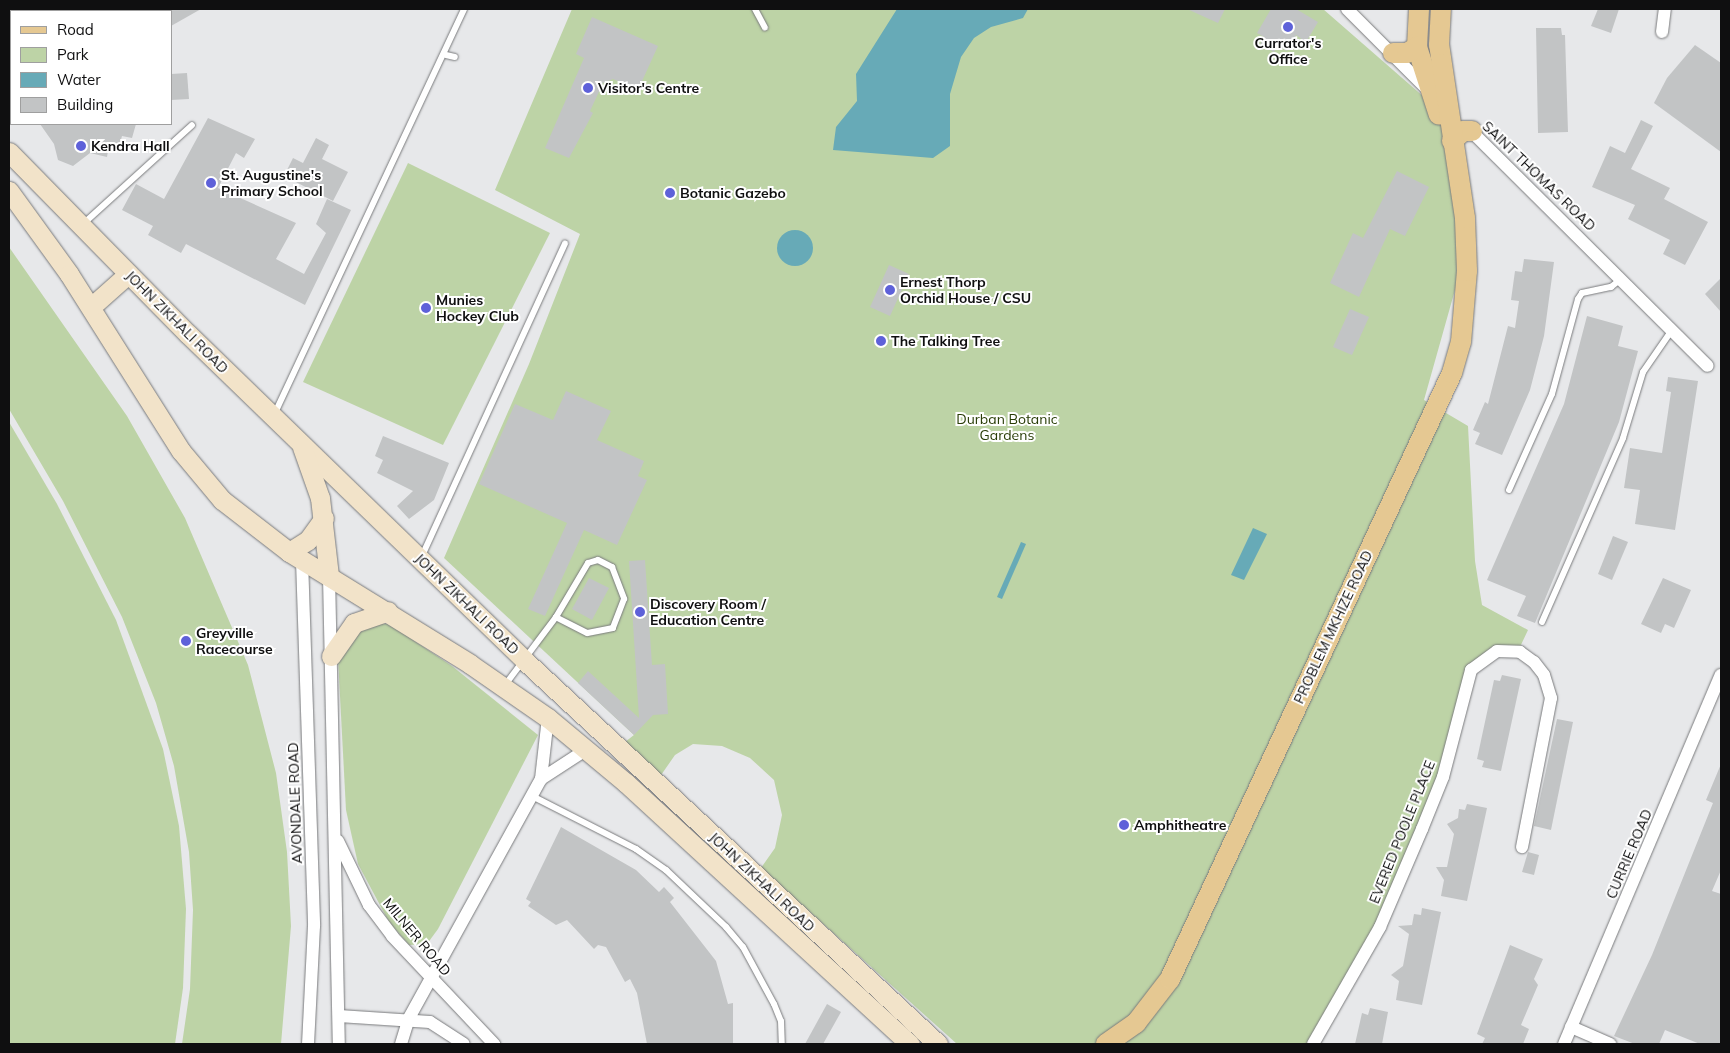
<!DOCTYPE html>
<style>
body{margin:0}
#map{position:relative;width:1730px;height:1053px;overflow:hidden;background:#e7e8ea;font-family:Mulish,sans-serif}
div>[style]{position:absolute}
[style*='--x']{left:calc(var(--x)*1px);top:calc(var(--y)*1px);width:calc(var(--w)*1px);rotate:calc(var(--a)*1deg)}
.green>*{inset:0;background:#bdd3a6}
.water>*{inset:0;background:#67aab7}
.round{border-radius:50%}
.building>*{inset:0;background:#c2c4c5}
.roads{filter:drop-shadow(0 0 1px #797a7c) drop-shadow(0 0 1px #797a7c)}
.lane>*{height:6px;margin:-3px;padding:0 3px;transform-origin:3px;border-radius:3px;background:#fff}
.street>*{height:12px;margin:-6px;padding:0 6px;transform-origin:6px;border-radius:6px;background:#fff}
.secondary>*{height:19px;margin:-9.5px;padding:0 9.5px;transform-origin:9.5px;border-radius:9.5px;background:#f2e3c9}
.primary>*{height:20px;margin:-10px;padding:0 10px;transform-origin:10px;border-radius:10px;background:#e5c892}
.dots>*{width:14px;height:14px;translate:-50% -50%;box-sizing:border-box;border:2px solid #fff;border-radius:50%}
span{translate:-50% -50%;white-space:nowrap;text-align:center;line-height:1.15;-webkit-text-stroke:4px #fff;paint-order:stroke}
.poi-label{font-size:14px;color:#0f0f10;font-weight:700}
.left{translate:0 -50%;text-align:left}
.street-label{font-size:14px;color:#0f0f10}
.park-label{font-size:14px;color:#293d07}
.frame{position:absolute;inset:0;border:10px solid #0f0f10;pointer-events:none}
.legend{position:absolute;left:10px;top:10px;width:162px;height:115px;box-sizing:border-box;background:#fff;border:1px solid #9f9f9f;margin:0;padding:6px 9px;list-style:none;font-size:15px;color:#0f0f10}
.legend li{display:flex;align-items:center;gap:10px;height:25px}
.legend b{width:25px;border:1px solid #9f9f9f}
</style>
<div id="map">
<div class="green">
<div style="clip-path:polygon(572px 9px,1323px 9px,1440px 111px,1462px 265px,1424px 400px,1468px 426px,1475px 561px,1482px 605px,1528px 630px,1519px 649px,1483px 654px,1440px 773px,1367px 947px,1309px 1044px,957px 1044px,761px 868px,775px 848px,782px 815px,774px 780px,750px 758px,722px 746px,693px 744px,675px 755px,659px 778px,625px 742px,634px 735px,444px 558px,529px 364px,580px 234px,495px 190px)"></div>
<div style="clip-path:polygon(408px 163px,550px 233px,443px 445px,303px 382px)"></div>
<div style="clip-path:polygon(9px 247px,127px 416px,185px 518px,248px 665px,276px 773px,287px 852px,291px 926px,281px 1044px,182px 1044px,190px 989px,193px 910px,189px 852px,174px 766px,156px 703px,122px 617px,63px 501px,9px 409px)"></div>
<div style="clip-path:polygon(9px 422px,57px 504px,116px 620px,163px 749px,179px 826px,186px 909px,183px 988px,175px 1044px,9px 1044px)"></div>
<div style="clip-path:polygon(373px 623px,389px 624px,452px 666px,538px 735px,438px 929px,427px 944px,409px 945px,389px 922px,358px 864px,346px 810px,338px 658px,357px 627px)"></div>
</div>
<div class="water">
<div style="clip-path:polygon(897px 9px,1028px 9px,1023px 18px,991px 27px,974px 38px,961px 57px,950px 94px,950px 146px,933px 158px,833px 150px,836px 127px,857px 101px,856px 74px)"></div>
<div class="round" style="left:777px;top:230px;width:36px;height:36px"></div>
<div style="clip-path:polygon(1253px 528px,1267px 534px,1244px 580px,1231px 575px)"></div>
<div style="clip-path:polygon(1021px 542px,1026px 544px,1002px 599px,997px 597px)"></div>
</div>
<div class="building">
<div style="clip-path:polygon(171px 9px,201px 9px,171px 26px)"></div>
<div style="clip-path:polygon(1187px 9px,1225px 9px,1218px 23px)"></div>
<div style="clip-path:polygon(1271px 9px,1296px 9px,1318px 22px,1306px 42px,1296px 35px,1287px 51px,1277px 46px,1274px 52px,1260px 44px,1264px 37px,1257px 33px)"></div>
<div style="clip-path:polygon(1598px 9px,1619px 9px,1611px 33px,1591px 26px)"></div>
<div style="clip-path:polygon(592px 17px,658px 46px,638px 90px,613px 79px,603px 83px,590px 111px,593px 113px,569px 158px,545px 148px,584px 58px,576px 54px)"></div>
<div style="clip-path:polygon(1536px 28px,1561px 28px,1562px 35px,1565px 35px,1568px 132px,1538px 133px)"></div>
<div style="clip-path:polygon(1695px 45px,1721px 63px,1721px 152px,1654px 103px,1667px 78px)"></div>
<div style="clip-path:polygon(187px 73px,189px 99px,171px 100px,171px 74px)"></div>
<div style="clip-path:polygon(208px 118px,255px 139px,244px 158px,236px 153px,218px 188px,296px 223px,276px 259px,304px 274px,326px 233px,316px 224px,327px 199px,351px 210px,305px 305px,186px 244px,181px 253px,148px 235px,153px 226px,122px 210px,136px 184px,164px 199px)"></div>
<div style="clip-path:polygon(1641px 120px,1653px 126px,1631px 169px,1670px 188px,1664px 199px,1708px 222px,1685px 265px,1663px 254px,1670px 240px,1628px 219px,1635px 205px,1592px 187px,1610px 146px,1625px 153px)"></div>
<div style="clip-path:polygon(40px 124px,136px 124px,132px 138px,122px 136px,119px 147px,109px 145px,107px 157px,90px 153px,73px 166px,58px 160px,54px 144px)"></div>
<div style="clip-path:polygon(316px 138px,329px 145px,322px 159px,348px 172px,333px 201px,284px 176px,293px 158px,303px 163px)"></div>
<div style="clip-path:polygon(1397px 171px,1429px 187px,1405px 236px,1390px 229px,1359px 297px,1330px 283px,1353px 233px,1363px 238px)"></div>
<div style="clip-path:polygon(1524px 259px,1554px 262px,1544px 336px,1530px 390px,1502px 455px,1475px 444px,1480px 433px,1473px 430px,1485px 402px,1488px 404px,1508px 326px,1515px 328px,1519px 301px,1511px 300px,1515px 271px,1522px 272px)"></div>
<div style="clip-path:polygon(889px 265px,909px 274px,890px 316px,870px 307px)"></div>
<div style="clip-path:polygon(1721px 278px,1721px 312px,1705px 294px)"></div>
<div style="clip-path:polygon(1350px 309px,1369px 317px,1352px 355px,1333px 347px)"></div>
<div style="clip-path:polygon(1587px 316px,1623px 326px,1618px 346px,1638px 351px,1619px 422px,1535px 623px,1517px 616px,1526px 596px,1487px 580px,1564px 404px)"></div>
<div style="clip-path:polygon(1668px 377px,1698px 381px,1675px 530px,1635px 524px,1640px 490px,1624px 488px,1630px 448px,1662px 453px,1671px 392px,1666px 391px)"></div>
<div style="clip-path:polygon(566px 391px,611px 411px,597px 440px,644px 461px,638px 476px,647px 480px,617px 545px,584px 530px,545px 616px,528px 609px,567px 523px,479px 484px,515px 404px,553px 420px)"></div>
<div style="clip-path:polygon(383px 436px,449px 463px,434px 500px,409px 519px,397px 506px,413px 491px,377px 473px,383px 460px,375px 456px)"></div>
<div style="clip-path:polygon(1613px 536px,1628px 542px,1612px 580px,1598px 574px)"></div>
<div style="clip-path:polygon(645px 560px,652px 665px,665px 664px,668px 714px,653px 715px,634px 735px,578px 683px,588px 671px,639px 718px,629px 561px)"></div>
<div style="clip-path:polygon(589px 578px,609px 588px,592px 620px,572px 609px)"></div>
<div style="clip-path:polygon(1663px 578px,1691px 590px,1674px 628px,1665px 624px,1661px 633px,1641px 624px)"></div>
<div style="clip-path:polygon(1502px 675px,1521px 679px,1501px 771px,1482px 767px,1484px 761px,1477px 759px,1494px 680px,1500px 681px)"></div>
<div style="clip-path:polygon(1557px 719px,1573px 722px,1551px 830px,1534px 826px)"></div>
<div style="clip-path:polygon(1721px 764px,1721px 870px,1712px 891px,1721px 894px,1721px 1044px,1700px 1044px,1665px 1030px,1659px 1044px,1635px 1044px,1614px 1036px,1652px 955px,1713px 803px,1706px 800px)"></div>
<div style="clip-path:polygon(1467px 804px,1487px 808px,1467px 901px,1441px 896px,1444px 880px,1436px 867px,1447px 867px,1454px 834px,1447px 824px,1458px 818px,1459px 809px,1465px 810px)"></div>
<div style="clip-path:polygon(561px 827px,636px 870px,659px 892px,664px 887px,674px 898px,670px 902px,716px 961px,728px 1004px,733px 1003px,733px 1044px,647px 1044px,637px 993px,630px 979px,625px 982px,606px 947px,598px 945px,594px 949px,567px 920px,556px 925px,528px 906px,531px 902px,526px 899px)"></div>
<div style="clip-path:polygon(1528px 852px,1539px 855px,1534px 875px,1522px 872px)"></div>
<div style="clip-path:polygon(1422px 908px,1441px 912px,1422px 1005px,1396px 1000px,1399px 981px,1391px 975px,1403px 966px,1409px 934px,1398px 926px,1412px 925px,1414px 914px,1421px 915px)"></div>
<div style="clip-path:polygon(1510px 945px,1543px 959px,1534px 979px,1538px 985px,1521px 1025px,1529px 1029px,1523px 1044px,1482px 1044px,1485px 1038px,1477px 1034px)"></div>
<div style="clip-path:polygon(827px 1004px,841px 1012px,823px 1044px,805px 1044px)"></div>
<div style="clip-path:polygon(1370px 1008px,1388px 1012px,1382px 1044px,1355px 1044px,1362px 1013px,1368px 1015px)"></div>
</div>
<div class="roads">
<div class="lane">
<div style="--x:755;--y:9;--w:21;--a:62"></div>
<div style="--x:113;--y:11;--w:4;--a:-27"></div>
<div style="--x:446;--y:55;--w:9;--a:13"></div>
<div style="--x:9;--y:81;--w:3;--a:-45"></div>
<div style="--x:83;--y:224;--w:147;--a:-42.2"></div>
<div style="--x:274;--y:415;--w:448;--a:-64.9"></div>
<div style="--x:1509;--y:490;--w:105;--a:-65.9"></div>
<div style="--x:1552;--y:394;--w:98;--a:-74.7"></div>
<div style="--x:1578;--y:299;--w:7;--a:-56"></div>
<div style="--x:1582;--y:293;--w:30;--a:-12"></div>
<div style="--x:1611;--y:287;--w:13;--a:-39"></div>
<div style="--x:421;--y:558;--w:346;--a:-65.4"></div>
<div style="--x:1542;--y:622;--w:201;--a:-66.2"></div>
<div style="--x:1623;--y:438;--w:69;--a:-73.1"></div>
<div style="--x:1643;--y:372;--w:51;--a:-55.4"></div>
<div style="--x:505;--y:685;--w:85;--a:-53.1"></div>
<div style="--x:556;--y:617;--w:63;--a:-59.3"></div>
<div style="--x:588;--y:563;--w:10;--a:-17"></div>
<div style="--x:598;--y:560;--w:16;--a:27"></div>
<div style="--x:612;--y:567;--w:34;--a:69"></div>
<div style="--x:624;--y:599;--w:31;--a:111"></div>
<div style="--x:613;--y:628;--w:26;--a:169"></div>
<div style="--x:587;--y:633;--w:35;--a:-153"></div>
<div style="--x:532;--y:796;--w:117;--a:27"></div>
<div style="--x:636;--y:849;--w:37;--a:35"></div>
<div style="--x:666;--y:870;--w:83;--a:43.5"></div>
<div style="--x:726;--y:927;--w:26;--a:50"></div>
<div style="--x:743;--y:947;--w:65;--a:61.5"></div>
<div style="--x:774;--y:1004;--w:18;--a:68"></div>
<div style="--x:781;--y:1021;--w:23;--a:88"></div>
</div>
<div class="street">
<div style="--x:1347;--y:9;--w:113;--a:45"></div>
<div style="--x:1662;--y:32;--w:23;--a:-83"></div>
<div style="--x:1467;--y:127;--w:339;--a:44.8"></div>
<div style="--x:302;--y:560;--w:366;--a:88.1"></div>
<div style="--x:314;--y:926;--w:118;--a:92.9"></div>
<div style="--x:329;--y:576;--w:468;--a:88.8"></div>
<div style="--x:541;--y:779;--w:55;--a:-33.1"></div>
<div style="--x:338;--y:841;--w:71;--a:64.2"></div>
<div style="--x:369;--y:905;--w:39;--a:53"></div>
<div style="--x:392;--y:936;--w:149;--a:46.6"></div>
<div style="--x:339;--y:1016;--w:91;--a:3.8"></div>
<div style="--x:430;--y:1022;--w:40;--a:32.9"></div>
<div style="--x:1571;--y:1027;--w:43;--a:23.6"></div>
<div style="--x:401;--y:1044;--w:27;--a:-73"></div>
<div style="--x:409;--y:1018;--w:273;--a:-61.1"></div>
<div style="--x:541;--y:779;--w:61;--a:-83.5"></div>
<div style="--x:1313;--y:1044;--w:135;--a:-60.2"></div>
<div style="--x:1380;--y:927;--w:107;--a:-66.8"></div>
<div style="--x:1422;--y:829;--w:56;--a:-68"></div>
<div style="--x:1443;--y:777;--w:111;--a:-75.3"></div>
<div style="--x:1471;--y:670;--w:32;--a:-36"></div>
<div style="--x:1497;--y:651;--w:23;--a:2"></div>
<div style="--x:1520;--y:652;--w:17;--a:36"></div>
<div style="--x:1534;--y:662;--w:16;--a:52"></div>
<div style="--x:1544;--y:675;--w:24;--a:73"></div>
<div style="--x:1551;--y:698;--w:152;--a:101"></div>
<div style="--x:1564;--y:1044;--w:401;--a:-67"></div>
</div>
<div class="secondary">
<div style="--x:9;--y:152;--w:255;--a:45.5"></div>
<div style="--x:188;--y:334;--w:468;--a:44.1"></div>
<div style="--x:524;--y:660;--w:565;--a:42.85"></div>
<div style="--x:9;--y:191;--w:102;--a:54.1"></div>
<div style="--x:69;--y:274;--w:209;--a:57.7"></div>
<div style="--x:181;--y:451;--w:64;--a:50.1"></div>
<div style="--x:222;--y:500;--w:85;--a:37.8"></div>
<div style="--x:289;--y:552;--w:213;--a:31.7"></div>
<div style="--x:470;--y:664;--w:95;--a:34.7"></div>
<div style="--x:548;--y:718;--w:102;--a:39.8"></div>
<div style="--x:626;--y:783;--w:386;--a:42.6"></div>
<div style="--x:91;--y:307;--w:50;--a:-41.7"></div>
<div style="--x:302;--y:447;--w:54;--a:70.6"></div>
<div style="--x:320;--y:498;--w:79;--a:83.4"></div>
<div style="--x:289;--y:552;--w:22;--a:-32"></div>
<div style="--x:308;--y:540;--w:27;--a:-54"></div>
<div style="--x:331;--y:656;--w:40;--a:-55.1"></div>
<div style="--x:354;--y:623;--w:36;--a:-19"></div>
</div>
<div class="primary">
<div style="--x:1419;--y:9;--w:38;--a:93"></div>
<div style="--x:1417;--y:47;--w:71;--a:72.1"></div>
<div style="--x:1393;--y:53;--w:14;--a:0"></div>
<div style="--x:1407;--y:53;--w:12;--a:-31"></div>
<div style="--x:1452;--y:141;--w:15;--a:-42"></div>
<div style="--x:1463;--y:131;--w:9;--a:0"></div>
<div style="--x:1106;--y:1044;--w:37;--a:-35"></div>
<div style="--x:1136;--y:1023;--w:56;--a:-52.3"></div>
<div style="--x:1170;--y:979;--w:668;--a:-65.05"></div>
<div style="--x:1452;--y:373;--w:32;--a:-74"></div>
<div style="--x:1461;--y:342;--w:71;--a:-85.2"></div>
<div style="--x:1467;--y:271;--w:53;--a:-92.2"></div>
<div style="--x:1465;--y:218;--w:175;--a:-98.5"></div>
<div style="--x:1439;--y:45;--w:36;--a:-87"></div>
</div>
</div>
<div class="dots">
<div style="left:1288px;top:27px;background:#5e61d9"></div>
<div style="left:588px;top:88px;background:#5e61d9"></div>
<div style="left:81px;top:146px;background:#5e61d9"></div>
<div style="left:211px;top:183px;background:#5e61d9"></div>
<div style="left:670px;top:193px;background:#5e61d9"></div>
<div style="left:890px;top:290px;background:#5e61d9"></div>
<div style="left:426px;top:308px;background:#5e61d9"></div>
<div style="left:881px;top:341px;background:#5e61d9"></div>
<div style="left:640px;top:612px;background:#5e61d9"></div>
<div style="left:186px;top:641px;background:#5e61d9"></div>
<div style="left:1124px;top:825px;background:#5e61d9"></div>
</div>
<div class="poi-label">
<span style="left:1288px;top:51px">Currator's<br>Office</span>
<span class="left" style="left:598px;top:88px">Visitor's Centre</span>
<span class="left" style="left:91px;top:146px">Kendra Hall</span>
<span class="left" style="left:221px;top:183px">St. Augustine's<br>Primary School</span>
<span class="left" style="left:680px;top:193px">Botanic Gazebo</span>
<span class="left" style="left:900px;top:290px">Ernest Thorp<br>Orchid House / CSU</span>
<span class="left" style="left:436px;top:308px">Munies<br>Hockey Club</span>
<span class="left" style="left:891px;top:341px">The Talking Tree</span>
<span class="left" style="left:650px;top:612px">Discovery Room /<br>Education Centre</span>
<span class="left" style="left:196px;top:641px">Greyville<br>Racecourse</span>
<span class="left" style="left:1134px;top:825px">Amphitheatre</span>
</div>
<div class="street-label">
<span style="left:1539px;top:176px;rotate:44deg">SAINT THOMAS ROAD</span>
<span style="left:177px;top:322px;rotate:45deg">JOHN ZIKHALI ROAD</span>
<span style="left:467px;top:604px;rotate:44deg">JOHN ZIKHALI ROAD</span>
<span style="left:1333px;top:627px;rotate:-65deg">PROBLEM MKHIZE ROAD</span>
<span style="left:295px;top:803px;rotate:-92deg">AVONDALE ROAD</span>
<span style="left:1402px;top:832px;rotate:-68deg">EVERED POOLE PLACE</span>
<span style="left:1629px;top:854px;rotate:-67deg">CURRIE ROAD</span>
<span style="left:762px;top:882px;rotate:43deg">JOHN ZIKHALI ROAD</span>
<span style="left:417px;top:937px;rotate:50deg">MILNER ROAD</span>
</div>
<div class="park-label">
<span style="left:1007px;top:427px">Durban Botanic<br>Gardens</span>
</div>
<div class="frame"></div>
<ul class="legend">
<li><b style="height:6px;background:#e5c892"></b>Road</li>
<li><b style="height:14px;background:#bdd3a6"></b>Park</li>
<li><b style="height:14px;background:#67aab7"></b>Water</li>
<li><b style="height:14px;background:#c2c4c5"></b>Building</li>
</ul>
</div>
